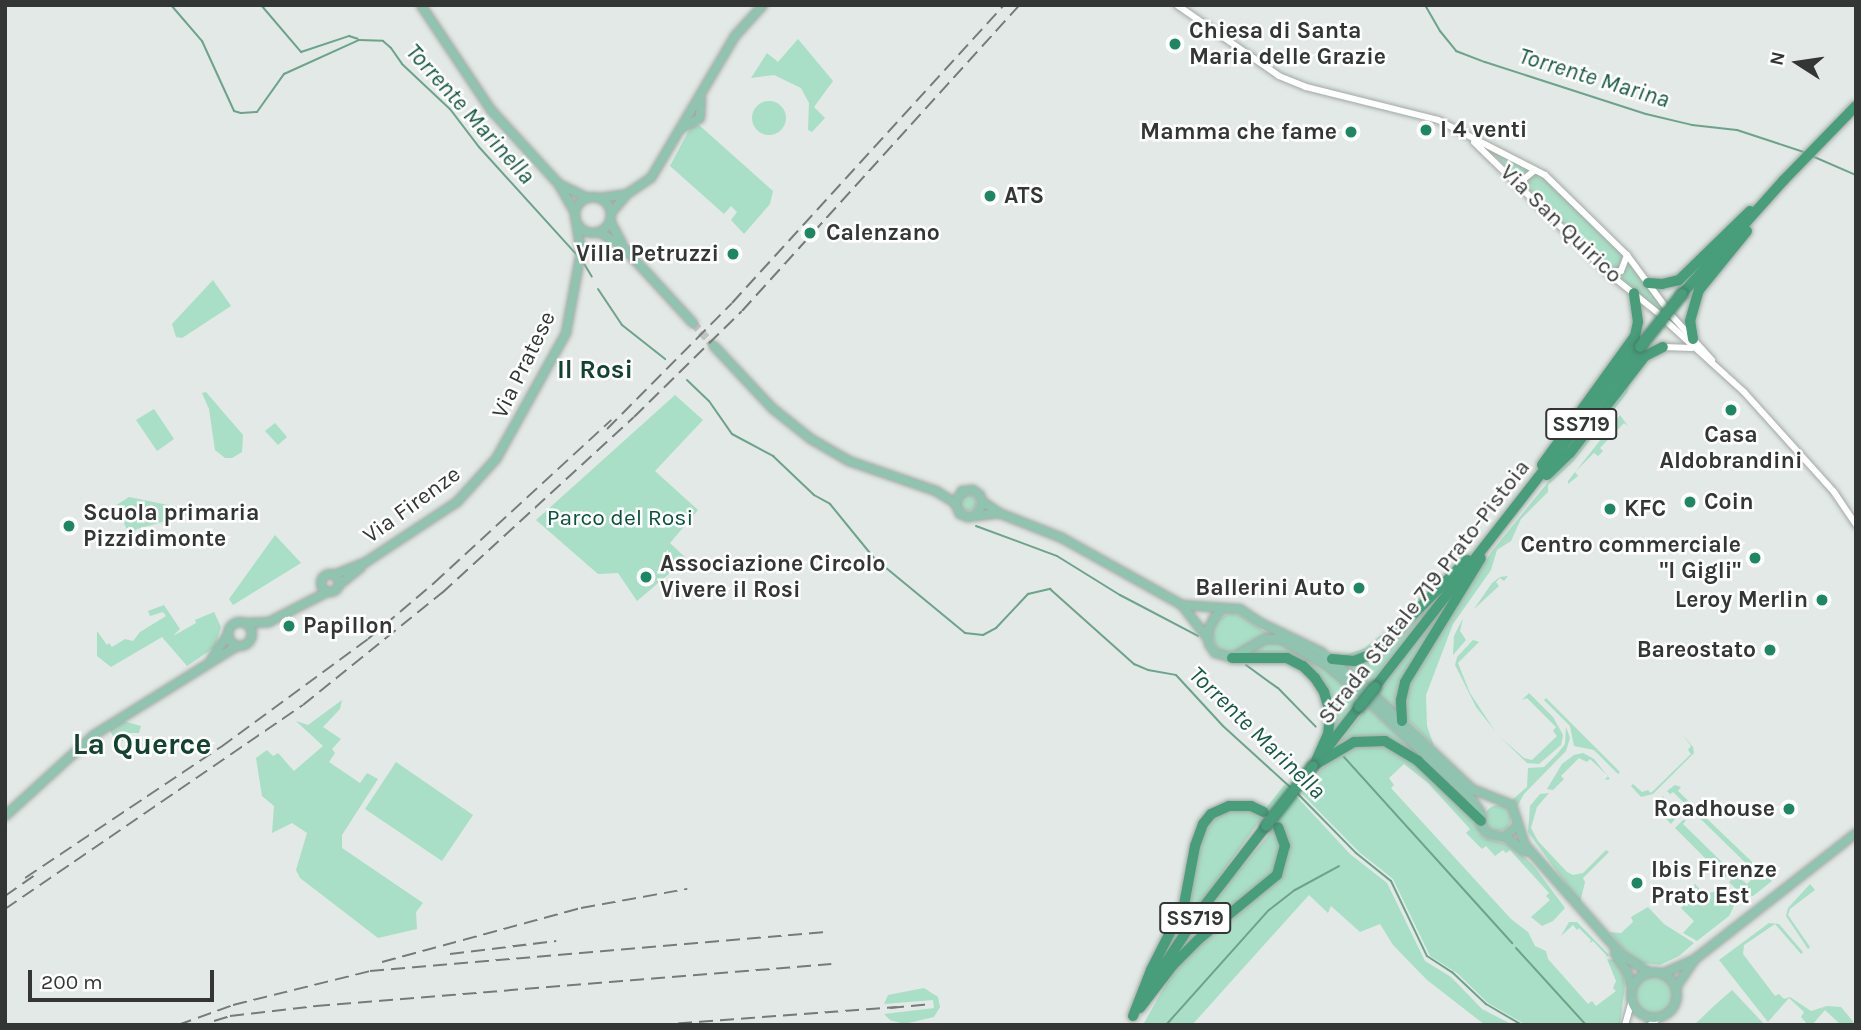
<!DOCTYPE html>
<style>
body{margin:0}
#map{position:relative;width:1861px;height:1030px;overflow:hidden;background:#e2e9e6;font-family:Karla,sans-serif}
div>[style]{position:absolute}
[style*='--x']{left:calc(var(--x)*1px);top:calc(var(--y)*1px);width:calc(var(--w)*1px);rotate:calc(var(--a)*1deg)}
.green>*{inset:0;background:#a9dfc6}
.round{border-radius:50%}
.stream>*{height:2px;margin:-1px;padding:0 1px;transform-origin:1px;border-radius:1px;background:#6ca38a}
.major-tunnel>*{height:8px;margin-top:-4px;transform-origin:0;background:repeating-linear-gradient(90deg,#bfc5c3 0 8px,transparent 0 12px)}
.roads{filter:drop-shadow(0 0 2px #a2a9a5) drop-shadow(0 0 2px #a2a9a5)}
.minor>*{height:6px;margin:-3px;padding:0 3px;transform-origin:3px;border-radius:3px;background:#fff}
.major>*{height:8px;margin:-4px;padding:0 4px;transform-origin:4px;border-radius:4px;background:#91c4b0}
.major>.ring{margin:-4px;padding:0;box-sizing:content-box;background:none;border:8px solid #91c4b0;border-radius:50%}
.highway>*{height:10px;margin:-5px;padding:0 5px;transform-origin:5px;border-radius:5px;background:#489d7b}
.rail>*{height:2px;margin-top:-1px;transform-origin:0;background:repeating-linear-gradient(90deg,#767b79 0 14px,transparent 0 21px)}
.bridges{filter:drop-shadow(0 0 2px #417962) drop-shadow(0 0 2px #417962)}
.highway-bridge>*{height:10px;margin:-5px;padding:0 5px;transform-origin:5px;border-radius:5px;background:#489d7b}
.dots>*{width:19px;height:19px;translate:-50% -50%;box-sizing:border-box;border:4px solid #fff;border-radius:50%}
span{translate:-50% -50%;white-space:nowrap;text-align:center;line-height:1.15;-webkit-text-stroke:5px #fff;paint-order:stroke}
.shield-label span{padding:2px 5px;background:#fff;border:2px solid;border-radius:5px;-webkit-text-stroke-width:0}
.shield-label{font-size:21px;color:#333635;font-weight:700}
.poi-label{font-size:23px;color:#333635;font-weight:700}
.left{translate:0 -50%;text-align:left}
.right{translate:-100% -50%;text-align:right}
.street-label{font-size:23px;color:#333635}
.park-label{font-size:23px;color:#09533b}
.water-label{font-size:24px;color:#155a42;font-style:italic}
.quarter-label{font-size:26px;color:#124230;font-weight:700}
.district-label{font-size:30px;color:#124230;font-weight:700}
.frame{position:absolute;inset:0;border:7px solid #333635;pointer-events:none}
.north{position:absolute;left:1763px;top:28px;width:70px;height:70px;-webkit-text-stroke:5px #fff;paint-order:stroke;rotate:282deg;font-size:19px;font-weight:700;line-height:28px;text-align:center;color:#333635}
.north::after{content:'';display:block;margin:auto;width:24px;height:32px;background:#333635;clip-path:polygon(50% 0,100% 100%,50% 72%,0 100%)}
.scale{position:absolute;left:28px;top:970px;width:186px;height:32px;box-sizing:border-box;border:4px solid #333635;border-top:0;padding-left:9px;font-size:21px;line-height:24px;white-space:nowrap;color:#333635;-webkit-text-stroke:5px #fff;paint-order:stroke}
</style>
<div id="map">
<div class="green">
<div style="clip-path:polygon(798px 39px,833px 81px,814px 107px,825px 118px,812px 132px,808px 130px,809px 103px,801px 88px,774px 75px,751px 78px,767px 53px,778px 62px)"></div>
<div class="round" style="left:752px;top:101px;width:34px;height:34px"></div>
<div style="clip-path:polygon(699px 125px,773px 191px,770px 204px,744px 234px,731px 220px,737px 212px,731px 206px,724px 214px,670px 166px,688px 132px,693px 126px)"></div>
<div style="clip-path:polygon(1490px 150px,1530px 170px,1520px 182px)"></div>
<div style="clip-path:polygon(1534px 173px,1543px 177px,1621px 254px,1624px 260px,1620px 268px,1609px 269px,1528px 189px,1527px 180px)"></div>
<div style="clip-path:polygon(1629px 262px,1673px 321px,1672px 322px,1615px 275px,1625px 270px)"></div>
<div style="clip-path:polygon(213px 280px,231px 306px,182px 338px,176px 337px,172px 324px)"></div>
<div style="clip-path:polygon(1631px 380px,1627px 393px,1573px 462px,1548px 485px,1548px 492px,1521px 519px,1511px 541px,1497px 550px,1491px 570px,1453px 624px,1426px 695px,1427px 726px,1434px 746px,1407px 719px,1405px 712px,1407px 683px,1492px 551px)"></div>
<div style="clip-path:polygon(206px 392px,243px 435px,242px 452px,232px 458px,225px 458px,215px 450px,209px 409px,202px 393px)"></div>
<div style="clip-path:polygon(675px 395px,703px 420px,655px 471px,698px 510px,670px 543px,691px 563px,670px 573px,637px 601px,618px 573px,598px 574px,536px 520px)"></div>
<div style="clip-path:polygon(154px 409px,174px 439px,157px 451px,136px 420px)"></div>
<div style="clip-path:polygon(1620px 415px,1628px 426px,1624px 423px,1600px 448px,1603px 451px,1598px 456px,1594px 453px,1575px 472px,1578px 476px,1568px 484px,1568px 481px)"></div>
<div style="clip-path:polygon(275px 423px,287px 437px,278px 445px,265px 431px)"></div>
<div class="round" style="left:960px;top:495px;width:16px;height:16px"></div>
<div style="clip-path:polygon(129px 497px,192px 510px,191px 514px,137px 529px,130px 535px,115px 506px)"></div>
<div style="clip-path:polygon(275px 535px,301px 563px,233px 605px,229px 599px)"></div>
<div style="clip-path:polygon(1508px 576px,1504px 581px,1500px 578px,1496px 582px,1499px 586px,1474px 609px,1492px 583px,1500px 577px)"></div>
<div style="clip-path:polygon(1446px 587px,1369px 685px,1345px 665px,1362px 662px)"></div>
<div style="clip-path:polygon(1424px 593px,1428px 595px,1379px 647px,1357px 658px,1338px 657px,1363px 649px,1390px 628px)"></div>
<div style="clip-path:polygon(1455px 593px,1401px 680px,1396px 712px,1376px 694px)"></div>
<div style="clip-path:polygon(164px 605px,180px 629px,173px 636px,196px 623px,195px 620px,214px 612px,221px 627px,215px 647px,187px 666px,162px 637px,111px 667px,97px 656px,97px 631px,107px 645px,109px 643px,112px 647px,125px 639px,133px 641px,140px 632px,166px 616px,163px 612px,150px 616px,148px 611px)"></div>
<div style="clip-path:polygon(1230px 612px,1242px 616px,1263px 631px,1280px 636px,1264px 636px,1241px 652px,1229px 654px,1221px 651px,1216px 646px,1211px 631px,1214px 623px)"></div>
<div style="clip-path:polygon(1463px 618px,1460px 631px,1466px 640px,1453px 655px,1454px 636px)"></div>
<div style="clip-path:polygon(1473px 640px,1479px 642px,1458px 663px,1470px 693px,1495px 731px,1476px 707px,1455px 665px,1457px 657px)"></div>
<div style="clip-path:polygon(1276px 641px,1328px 669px,1358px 700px,1334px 732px,1330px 698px,1284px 653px,1251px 653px,1262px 643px)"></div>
<div style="clip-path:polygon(1529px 693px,1553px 717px,1563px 735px,1561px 745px,1539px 764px,1527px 763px,1500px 737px,1524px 758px,1532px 760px,1557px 736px,1553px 731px,1556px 727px,1527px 698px,1522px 700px)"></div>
<div style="clip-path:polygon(1546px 698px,1620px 772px,1618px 774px,1594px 750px,1574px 746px,1570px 726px,1544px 700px)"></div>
<div style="clip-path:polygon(342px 700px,340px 709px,323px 727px,341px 739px,332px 749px,335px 753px,329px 762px,360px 783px,367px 773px,378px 779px,342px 835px,342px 848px,423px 903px,416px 912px,417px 929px,378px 938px,300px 878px,296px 870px,307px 833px,292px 823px,272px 833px,274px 806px,262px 796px,256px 758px,267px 750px,273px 756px,278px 753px,294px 771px,323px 746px,296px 721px,308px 725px)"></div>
<div style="clip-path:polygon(1367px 706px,1431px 765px,1430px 765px,1392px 740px,1350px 739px,1340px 742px)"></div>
<div style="clip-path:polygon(123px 721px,141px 726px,139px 733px,124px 733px,123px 741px,116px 741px,109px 729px)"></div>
<div style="clip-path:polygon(1566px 727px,1570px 738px,1566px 751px,1524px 794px,1518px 805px,1512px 800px,1527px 787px,1528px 768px,1544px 767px,1558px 753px,1565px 744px)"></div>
<div style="clip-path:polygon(1683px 735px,1693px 747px,1694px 753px,1653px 794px,1641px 797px,1631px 786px,1633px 784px,1642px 792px,1648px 790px,1651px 793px,1691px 754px,1688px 750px,1691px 746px)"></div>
<div style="clip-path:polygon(1373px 742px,1400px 751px,1474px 819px,1484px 838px,1511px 845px,1533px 865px,1565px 908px,1553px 921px,1542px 926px,1531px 917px,1550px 900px,1546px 896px,1549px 893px,1510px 850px,1506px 853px,1503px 850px,1495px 856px,1486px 846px,1482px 849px,1466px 833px,1470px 829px,1428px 783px,1404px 764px,1389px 778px,1394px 785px,1391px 788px,1511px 919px,1528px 932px,1535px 946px,1546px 951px,1548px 959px,1588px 1004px,1592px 1001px,1596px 1006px,1616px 991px,1613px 988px,1616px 981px,1607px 959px,1615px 960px,1623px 974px,1625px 986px,1620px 1025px,1526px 1025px,1488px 1003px,1457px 973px,1430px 956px,1393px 879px,1359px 852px,1302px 794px,1330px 759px,1344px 749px)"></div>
<div style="clip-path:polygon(1583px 753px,1594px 759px,1610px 779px,1605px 780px,1608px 776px,1590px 759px,1587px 762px,1579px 758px,1561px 776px,1564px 779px,1553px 790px,1547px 789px,1562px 764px,1574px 755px)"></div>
<div style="clip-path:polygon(396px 762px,473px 815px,442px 861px,365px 809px)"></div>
<div style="clip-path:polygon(1285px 784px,1350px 854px,1387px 883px,1425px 961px,1451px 977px,1482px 1009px,1513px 1025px,1485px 1025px,1427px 980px,1393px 945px,1380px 924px,1360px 932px,1331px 906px,1328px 913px,1309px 895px,1192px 1025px,1143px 1025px,1167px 982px,1189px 953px,1265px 891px,1288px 844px,1278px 821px,1265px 809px)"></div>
<div style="clip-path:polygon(1675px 785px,1681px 787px,1678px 791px,1772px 881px,1753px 896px,1741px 894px,1729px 882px,1739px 873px,1738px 877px,1747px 884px,1757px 874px,1673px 792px,1670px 794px,1667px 791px)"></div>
<div style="clip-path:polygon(1549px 793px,1537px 807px,1531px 828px,1538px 841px,1567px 872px,1573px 875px,1583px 873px,1606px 850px,1609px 852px,1583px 878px,1585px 882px,1580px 903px,1528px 832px,1530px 806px,1540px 794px)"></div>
<div style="clip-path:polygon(1663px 796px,1665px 799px,1663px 802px,1676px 815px,1680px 813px,1671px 824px,1656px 808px)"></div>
<div class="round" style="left:1485px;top:805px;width:26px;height:26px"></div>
<div style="clip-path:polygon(1249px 808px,1263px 816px,1160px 960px,1188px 904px,1198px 846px,1210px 820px,1225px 810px)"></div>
<div style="clip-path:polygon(1683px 820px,1686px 820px,1683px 824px,1730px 870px,1734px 867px,1725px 878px,1675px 828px)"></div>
<div style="clip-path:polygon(1275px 828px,1281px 846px,1275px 871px,1173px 961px,1232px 878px)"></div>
<div style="clip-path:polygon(1695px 884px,1704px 894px,1723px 890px,1734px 906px,1729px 916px,1697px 941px,1683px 933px,1694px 921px,1681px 908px,1697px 891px,1692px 886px)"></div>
<div style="clip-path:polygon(1810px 884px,1815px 890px,1790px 909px,1788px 915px,1810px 947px,1808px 949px,1786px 916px,1788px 908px)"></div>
<div style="clip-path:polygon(1648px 907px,1664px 924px,1694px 943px,1679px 956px,1660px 965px,1640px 963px,1629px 956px,1610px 932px,1621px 933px,1633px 922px,1631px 917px)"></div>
<div style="clip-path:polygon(1569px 922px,1577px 922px,1613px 959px,1609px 955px,1604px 959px,1607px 956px,1593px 941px,1589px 943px,1591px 940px,1579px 928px,1577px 930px,1573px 925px,1561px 936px)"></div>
<div style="clip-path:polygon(1769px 923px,1779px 924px,1803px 952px,1801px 954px,1775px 924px,1744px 945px,1743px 954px,1775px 996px,1779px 994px,1784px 999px,1790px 997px,1811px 1011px,1827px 1006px,1841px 1007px,1856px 1025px,1841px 1025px,1825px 1010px,1812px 1025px,1808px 1025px,1801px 1017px,1804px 1012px,1789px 998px,1768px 1022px,1719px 960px)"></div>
<div class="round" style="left:1635px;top:976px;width:38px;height:38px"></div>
<div style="clip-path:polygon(924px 988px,938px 997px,940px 1007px,934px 1017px,904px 1024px,890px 1020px,884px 1014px,934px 1008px,933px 1000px,884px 1004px,888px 995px)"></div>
<div style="clip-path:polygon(1732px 990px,1765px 1025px,1694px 1025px,1714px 1006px)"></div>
</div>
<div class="stream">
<div style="--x:171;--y:5;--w:48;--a:49.3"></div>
<div style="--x:202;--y:41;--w:77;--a:65.4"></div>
<div style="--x:234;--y:111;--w:7;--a:16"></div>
<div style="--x:241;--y:113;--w:16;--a:-4"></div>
<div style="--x:257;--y:112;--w:47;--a:-54.6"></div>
<div style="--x:284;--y:74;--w:82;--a:-24.4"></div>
<div style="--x:359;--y:40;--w:24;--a:2"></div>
<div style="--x:383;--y:41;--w:11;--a:41"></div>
<div style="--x:391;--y:48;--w:19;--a:55"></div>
<div style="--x:402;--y:64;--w:66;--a:43.2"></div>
<div style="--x:450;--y:109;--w:48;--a:52.7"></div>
<div style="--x:479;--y:147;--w:146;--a:47.8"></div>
<div style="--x:261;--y:5;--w:62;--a:49.6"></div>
<div style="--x:301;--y:52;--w:51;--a:-18.4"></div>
<div style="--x:349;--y:36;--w:9;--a:18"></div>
<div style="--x:1425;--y:5;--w:30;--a:60"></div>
<div style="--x:1440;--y:31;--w:26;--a:51"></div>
<div style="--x:1456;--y:51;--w:31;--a:21"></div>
<div style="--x:1485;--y:62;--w:169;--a:17.9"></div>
<div style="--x:1646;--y:114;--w:47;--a:13.4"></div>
<div style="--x:1692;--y:125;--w:45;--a:6.3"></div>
<div style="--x:1737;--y:130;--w:71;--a:18.2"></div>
<div style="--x:1812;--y:156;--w:48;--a:23.4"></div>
<div style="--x:583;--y:262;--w:17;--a:59"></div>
<div style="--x:598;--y:289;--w:43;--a:56.3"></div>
<div style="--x:622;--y:325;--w:55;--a:38.3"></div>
<div style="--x:687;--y:380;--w:30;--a:44"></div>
<div style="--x:709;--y:401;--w:40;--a:55.1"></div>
<div style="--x:732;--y:434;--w:47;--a:28.2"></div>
<div style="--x:773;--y:456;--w:57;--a:43.6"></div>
<div style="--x:814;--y:495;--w:18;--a:29"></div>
<div style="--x:830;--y:504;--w:70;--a:50.8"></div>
<div style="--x:874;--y:558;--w:118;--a:39.5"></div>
<div style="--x:965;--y:633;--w:18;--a:6"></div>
<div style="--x:983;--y:635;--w:15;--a:-28"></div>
<div style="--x:996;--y:628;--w:47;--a:-46.7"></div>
<div style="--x:1028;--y:594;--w:23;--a:-13"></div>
<div style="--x:1050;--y:589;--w:113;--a:41.8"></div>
<div style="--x:1134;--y:664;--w:15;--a:23"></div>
<div style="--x:1148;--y:670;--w:28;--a:10"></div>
<div style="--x:1176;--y:675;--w:69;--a:47.3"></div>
<div style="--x:1223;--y:726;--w:91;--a:42.3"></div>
<div style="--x:976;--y:526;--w:86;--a:20.3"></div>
<div style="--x:1057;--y:556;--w:74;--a:31.8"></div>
<div style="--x:1120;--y:595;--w:88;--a:27.7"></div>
<div style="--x:1246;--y:665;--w:39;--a:36"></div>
<div style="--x:1278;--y:688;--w:54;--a:45.7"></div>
<div style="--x:1344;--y:757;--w:251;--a:47.9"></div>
<div style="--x:1297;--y:793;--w:84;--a:45.5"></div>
<div style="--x:1356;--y:853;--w:45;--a:38.7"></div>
<div style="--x:1391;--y:881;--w:83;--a:64.4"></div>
<div style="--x:1427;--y:956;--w:30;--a:33"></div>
<div style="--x:1452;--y:972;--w:47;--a:43.3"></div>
<div style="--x:1486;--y:1004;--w:42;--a:30.3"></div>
<div style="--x:1516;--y:948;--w:104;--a:47.7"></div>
<div style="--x:1166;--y:1025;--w:154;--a:-48.2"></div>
<div style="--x:1269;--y:910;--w:33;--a:-38"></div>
<div style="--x:1295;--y:890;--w:50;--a:-28.6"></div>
</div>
<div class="major-tunnel">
<div style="--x:693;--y:323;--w:31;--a:48"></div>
</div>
<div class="roads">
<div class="minor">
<div style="--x:1177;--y:5;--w:124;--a:34.8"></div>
<div style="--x:1279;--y:76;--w:29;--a:22"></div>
<div style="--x:1306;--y:87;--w:136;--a:14"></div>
<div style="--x:1438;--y:120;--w:120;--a:27.2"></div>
<div style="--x:1545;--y:175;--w:115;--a:44.3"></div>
<div style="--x:1627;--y:255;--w:62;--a:53.5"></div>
<div style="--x:1474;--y:142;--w:186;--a:44.3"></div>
<div style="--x:1607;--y:272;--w:65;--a:38.8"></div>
<div style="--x:1524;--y:189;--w:10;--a:-90"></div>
<div style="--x:1524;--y:179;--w:14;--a:-39"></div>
<div style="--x:1609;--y:272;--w:12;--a:-5"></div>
<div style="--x:1621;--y:271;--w:17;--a:-69"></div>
<div style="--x:1673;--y:317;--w:58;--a:47.8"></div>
<div style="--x:1668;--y:323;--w:103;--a:42.2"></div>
<div style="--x:1744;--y:392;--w:135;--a:48"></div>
<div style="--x:1834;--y:492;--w:40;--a:56"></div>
<div style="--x:1663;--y:347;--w:29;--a:2"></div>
<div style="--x:1625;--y:1025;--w:26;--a:-74"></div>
<div style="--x:1650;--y:1025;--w:13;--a:-39"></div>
</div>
<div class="major">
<div style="--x:421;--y:5;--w:126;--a:56.3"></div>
<div style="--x:491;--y:110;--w:99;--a:47.5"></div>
<div style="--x:558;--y:183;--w:34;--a:60"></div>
<div style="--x:684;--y:127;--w:18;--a:-29"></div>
<div style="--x:700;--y:118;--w:19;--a:-87"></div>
<div style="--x:559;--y:184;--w:32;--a:26"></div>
<div class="ring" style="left:575px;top:197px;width:28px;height:28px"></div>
<div style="--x:599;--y:198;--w:28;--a:-8"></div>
<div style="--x:611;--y:213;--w:25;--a:-50"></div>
<div style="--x:627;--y:194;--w:29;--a:-34"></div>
<div style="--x:651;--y:178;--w:165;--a:-59.4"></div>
<div style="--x:735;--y:36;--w:42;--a:-47.9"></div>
<div style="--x:610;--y:221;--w:26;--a:62"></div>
<div style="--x:599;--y:232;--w:28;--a:32"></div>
<div style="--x:623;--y:247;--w:103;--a:47.4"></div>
<div style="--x:714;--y:346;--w:85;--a:46.9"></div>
<div style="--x:772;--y:408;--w:50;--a:38.5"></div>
<div style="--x:811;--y:439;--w:44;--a:30.1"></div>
<div style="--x:849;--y:461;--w:92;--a:19"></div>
<div style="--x:936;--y:491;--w:22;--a:32"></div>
<div style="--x:982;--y:501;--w:21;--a:35"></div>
<div style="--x:999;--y:513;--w:68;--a:21.6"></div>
<div style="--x:1062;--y:538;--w:137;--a:29.2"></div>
<div style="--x:1182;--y:605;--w:58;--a:3.9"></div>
<div style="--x:1240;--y:609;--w:25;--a:34"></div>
<div style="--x:1261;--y:623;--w:67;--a:25.8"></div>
<div style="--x:1321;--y:652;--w:58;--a:38.7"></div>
<div style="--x:976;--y:515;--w:12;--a:-59"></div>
<div style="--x:982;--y:505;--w:10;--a:-101"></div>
<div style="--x:980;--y:495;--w:9;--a:-144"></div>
<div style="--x:973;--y:490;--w:11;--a:175"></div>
<div style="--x:962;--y:491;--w:14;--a:120"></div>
<div style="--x:955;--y:503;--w:12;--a:66"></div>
<div style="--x:960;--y:514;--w:9;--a:21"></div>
<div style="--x:968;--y:517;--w:31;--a:-7"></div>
<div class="ring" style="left:321px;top:574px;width:10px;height:10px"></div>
<div style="--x:334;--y:575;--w:35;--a:-22"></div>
<div style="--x:366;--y:562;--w:109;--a:-33.4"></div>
<div style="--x:457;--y:502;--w:58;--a:-47.8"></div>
<div style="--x:496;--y:459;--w:144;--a:-60.9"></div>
<div style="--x:566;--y:333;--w:82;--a:-79.5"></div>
<div style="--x:581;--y:252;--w:31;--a:-99"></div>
<div style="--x:339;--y:585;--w:28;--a:-39"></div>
<div style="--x:1182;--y:605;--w:43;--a:52.6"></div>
<div style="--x:1223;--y:609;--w:13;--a:135"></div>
<div style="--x:1214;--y:618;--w:13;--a:117"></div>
<div style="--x:1208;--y:630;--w:14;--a:86"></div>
<div style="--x:1209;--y:644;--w:11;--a:56"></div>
<div style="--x:1215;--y:653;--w:18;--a:16"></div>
<div style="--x:1232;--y:658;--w:38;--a:-30"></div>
<div style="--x:1265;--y:639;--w:16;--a:0"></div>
<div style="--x:1281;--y:639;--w:53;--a:29.5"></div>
<div style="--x:1327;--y:665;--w:45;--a:40.5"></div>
<div class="ring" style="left:228px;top:622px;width:16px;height:16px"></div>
<div style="--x:246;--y:623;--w:23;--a:-2"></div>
<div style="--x:269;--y:622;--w:65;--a:-27.3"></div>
<div style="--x:212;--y:658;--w:27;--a:-56"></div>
<div style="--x:1375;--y:697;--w:134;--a:43.5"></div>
<div style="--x:1472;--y:789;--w:43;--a:21.8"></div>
<div style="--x:1512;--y:805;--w:42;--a:72"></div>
<div style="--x:1525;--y:845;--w:148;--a:48.6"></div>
<div style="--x:1623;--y:956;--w:31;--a:32"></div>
<div style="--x:1370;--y:702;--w:138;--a:43.5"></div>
<div style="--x:1470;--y:797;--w:19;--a:55"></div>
<div style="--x:1481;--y:813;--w:12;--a:90"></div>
<div style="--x:1481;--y:825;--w:11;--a:52"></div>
<div style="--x:1488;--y:834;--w:16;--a:11"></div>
<div style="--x:1504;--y:837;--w:17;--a:-40"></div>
<div style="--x:5;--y:816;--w:120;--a:-42.3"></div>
<div style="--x:94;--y:735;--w:168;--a:-31.9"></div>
<div style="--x:1506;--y:837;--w:24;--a:38"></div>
<div style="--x:1615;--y:954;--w:21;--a:55"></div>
<div style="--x:1627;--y:971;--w:18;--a:74"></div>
<div style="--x:1695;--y:959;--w:204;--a:-38"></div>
<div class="ring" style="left:1631px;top:972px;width:38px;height:38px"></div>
<div style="--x:1664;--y:973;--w:34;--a:-24"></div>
<div style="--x:1695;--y:959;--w:34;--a:124"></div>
</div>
<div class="highway">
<div style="--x:1648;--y:283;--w:14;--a:4"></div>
<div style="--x:1662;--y:284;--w:17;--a:-13"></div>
<div style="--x:1679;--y:280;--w:99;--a:-44.2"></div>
<div style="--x:1682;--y:294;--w:153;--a:-48.2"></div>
<div style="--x:1784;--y:180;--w:103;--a:-45.8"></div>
<div style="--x:1693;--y:339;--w:18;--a:-99"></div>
<div style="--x:1690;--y:321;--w:32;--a:-74"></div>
<div style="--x:1699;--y:290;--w:76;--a:-50.9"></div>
<div style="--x:1542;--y:465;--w:159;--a:-54.2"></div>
<div style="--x:1635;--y:336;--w:14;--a:-78"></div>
<div style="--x:1638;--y:322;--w:29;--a:-98"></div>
<div style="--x:1547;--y:475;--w:32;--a:-44"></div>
<div style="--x:1570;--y:453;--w:123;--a:-52.3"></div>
<div style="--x:1645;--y:356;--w:20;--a:-27"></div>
<div style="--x:1232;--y:658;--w:55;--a:0"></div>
<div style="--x:1287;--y:658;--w:18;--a:27"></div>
<div style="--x:1303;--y:666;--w:17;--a:45"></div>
<div style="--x:1315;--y:678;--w:17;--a:57"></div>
<div style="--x:1324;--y:692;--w:22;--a:74"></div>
<div style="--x:1330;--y:713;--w:21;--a:95"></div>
<div style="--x:1328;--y:734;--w:34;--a:114"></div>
<div style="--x:1332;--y:659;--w:22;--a:5"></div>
<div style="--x:1354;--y:661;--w:22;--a:-21"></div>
<div style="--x:1375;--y:653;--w:131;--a:-45.3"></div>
<div style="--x:1375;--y:687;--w:431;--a:-52.1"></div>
<div style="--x:1402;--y:721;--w:21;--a:-93"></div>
<div style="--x:1401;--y:700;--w:18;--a:-77"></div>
<div style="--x:1405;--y:682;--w:145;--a:-58.5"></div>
<div style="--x:1324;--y:752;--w:57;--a:-52.1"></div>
<div style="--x:1313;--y:766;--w:48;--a:-30.3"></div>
<div style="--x:1354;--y:742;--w:31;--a:-2"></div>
<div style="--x:1385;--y:741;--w:39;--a:31"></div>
<div style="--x:1418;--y:761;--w:87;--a:43.6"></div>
<div style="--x:1151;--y:985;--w:85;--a:-56.5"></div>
<div style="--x:1198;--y:914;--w:111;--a:-52.3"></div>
<div style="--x:1140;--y:1008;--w:54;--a:-52.5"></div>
<div style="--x:1173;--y:965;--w:37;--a:-45"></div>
<div style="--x:1199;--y:939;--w:101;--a:-39.4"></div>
<div style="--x:1277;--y:875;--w:30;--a:-75"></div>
<div style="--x:1285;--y:846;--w:20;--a:-110"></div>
<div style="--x:1133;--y:1016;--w:49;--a:-68.6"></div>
<div style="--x:1151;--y:970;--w:73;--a:-63.1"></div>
<div style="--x:1184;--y:905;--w:60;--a:-79.4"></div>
<div style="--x:1195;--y:846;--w:23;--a:-70"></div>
<div style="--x:1203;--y:824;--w:13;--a:-51"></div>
<div style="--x:1211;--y:814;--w:20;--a:-24"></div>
<div style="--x:1229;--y:806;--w:22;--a:0"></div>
<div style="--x:1251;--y:806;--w:14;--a:25"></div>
</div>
</div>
<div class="rail">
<div style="--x:607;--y:429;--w:177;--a:-45.2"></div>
<div style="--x:732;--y:303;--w:403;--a:-47.6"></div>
<div style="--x:25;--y:878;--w:236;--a:-33.8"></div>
<div style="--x:221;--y:747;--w:182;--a:-36.3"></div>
<div style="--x:368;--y:639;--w:87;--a:-40.3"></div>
<div style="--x:434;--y:583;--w:241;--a:-42.6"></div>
<div style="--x:5;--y:896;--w:35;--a:-35"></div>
<div style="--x:5;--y:909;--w:361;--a:-34.4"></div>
<div style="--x:303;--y:705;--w:179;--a:-38.9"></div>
<div style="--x:442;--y:593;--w:260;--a:-42.5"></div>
<div style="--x:634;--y:417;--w:151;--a:-44.5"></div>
<div style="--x:742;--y:311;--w:413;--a:-47.8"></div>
<div style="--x:450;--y:954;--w:107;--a:-7"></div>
<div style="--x:382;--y:962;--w:206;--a:-15.2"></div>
<div style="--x:581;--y:908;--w:108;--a:-10.2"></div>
<div style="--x:890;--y:1008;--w:42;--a:-5.4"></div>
<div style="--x:214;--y:1021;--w:17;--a:-17"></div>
<div style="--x:230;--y:1016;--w:87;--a:-6.6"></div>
<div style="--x:316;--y:1006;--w:517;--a:-4.66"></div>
<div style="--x:178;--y:1025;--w:59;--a:-20"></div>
<div style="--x:233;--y:1005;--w:141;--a:-13.9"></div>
<div style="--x:370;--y:971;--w:460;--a:-4.9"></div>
<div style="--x:657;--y:1025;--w:241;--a:-4.3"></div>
</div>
<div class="bridges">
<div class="highway-bridge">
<div style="--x:1640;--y:347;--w:68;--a:-51.6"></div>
<div style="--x:1359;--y:707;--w:26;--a:-51"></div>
<div style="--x:1266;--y:826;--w:76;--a:-51.9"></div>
</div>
</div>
<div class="dots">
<div style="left:1175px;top:44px;background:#1d8663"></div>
<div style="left:1426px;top:130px;background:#1d8663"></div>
<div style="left:1351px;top:132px;background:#1d8663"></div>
<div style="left:990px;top:196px;background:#1d8663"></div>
<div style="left:810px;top:233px;background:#1d8663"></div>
<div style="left:733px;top:254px;background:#1d8663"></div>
<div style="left:1731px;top:410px;background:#1d8663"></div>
<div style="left:1690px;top:502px;background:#1d8663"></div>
<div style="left:1610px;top:509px;background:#1d8663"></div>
<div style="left:69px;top:526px;background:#1d8663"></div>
<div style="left:1755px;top:558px;background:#1d8663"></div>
<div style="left:646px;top:577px;background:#1d8663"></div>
<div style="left:1359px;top:588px;background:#1d8663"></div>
<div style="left:1822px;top:600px;background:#1d8663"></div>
<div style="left:289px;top:626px;background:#1d8663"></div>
<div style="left:1770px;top:650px;background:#1d8663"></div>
<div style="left:1789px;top:809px;background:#1d8663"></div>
<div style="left:1637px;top:883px;background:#1d8663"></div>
</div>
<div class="shield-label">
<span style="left:1581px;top:424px">SS719</span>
<span style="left:1195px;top:918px">SS719</span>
</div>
<div class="poi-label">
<span class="left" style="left:1189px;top:44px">Chiesa di Santa<br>Maria delle Grazie</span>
<span class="left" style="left:1440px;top:130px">I 4 venti</span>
<span class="right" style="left:1337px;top:132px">Mamma che fame</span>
<span class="left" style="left:1004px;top:196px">ATS</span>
<span class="left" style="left:826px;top:233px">Calenzano</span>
<span class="right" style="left:719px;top:254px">Villa Petruzzi</span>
<span style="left:1731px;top:448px">Casa<br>Aldobrandini</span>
<span class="left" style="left:1704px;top:502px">Coin</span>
<span class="left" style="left:1624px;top:509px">KFC</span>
<span class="left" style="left:83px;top:526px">Scuola primaria<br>Pizzidimonte</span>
<span class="right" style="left:1741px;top:558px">Centro commerciale<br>"I Gigli"</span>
<span class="left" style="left:660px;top:577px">Associazione Circolo<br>Vivere il Rosi</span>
<span class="right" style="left:1345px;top:588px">Ballerini Auto</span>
<span class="right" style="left:1808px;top:600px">Leroy Merlin</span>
<span class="left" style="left:303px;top:626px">Papillon</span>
<span class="right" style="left:1756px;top:650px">Bareostato</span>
<span class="right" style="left:1775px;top:809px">Roadhouse</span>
<span class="left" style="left:1651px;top:883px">Ibis Firenze<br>Prato Est</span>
</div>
<div class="street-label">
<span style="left:1561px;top:224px;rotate:44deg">Via San Quirico</span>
<span style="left:524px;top:365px;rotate:-64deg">Via Pratese</span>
<span style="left:412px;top:505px;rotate:-36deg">Via Firenze</span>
<span style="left:1424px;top:592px;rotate:-52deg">Strada Statale 719 Prato-Pistoia</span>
</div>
<div class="park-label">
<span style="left:620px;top:518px">Parco del Rosi</span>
</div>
<div class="water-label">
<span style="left:1594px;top:78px;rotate:17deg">Torrente Marina</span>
<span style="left:470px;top:114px;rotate:48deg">Torrente Marinella</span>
<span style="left:1257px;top:733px;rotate:44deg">Torrente Marinella</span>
</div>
<div class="quarter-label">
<span style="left:595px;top:370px">Il Rosi</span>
</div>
<div class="district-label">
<span style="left:142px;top:744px">La Querce</span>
</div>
<div class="frame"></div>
<div class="north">N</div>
<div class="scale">200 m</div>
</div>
